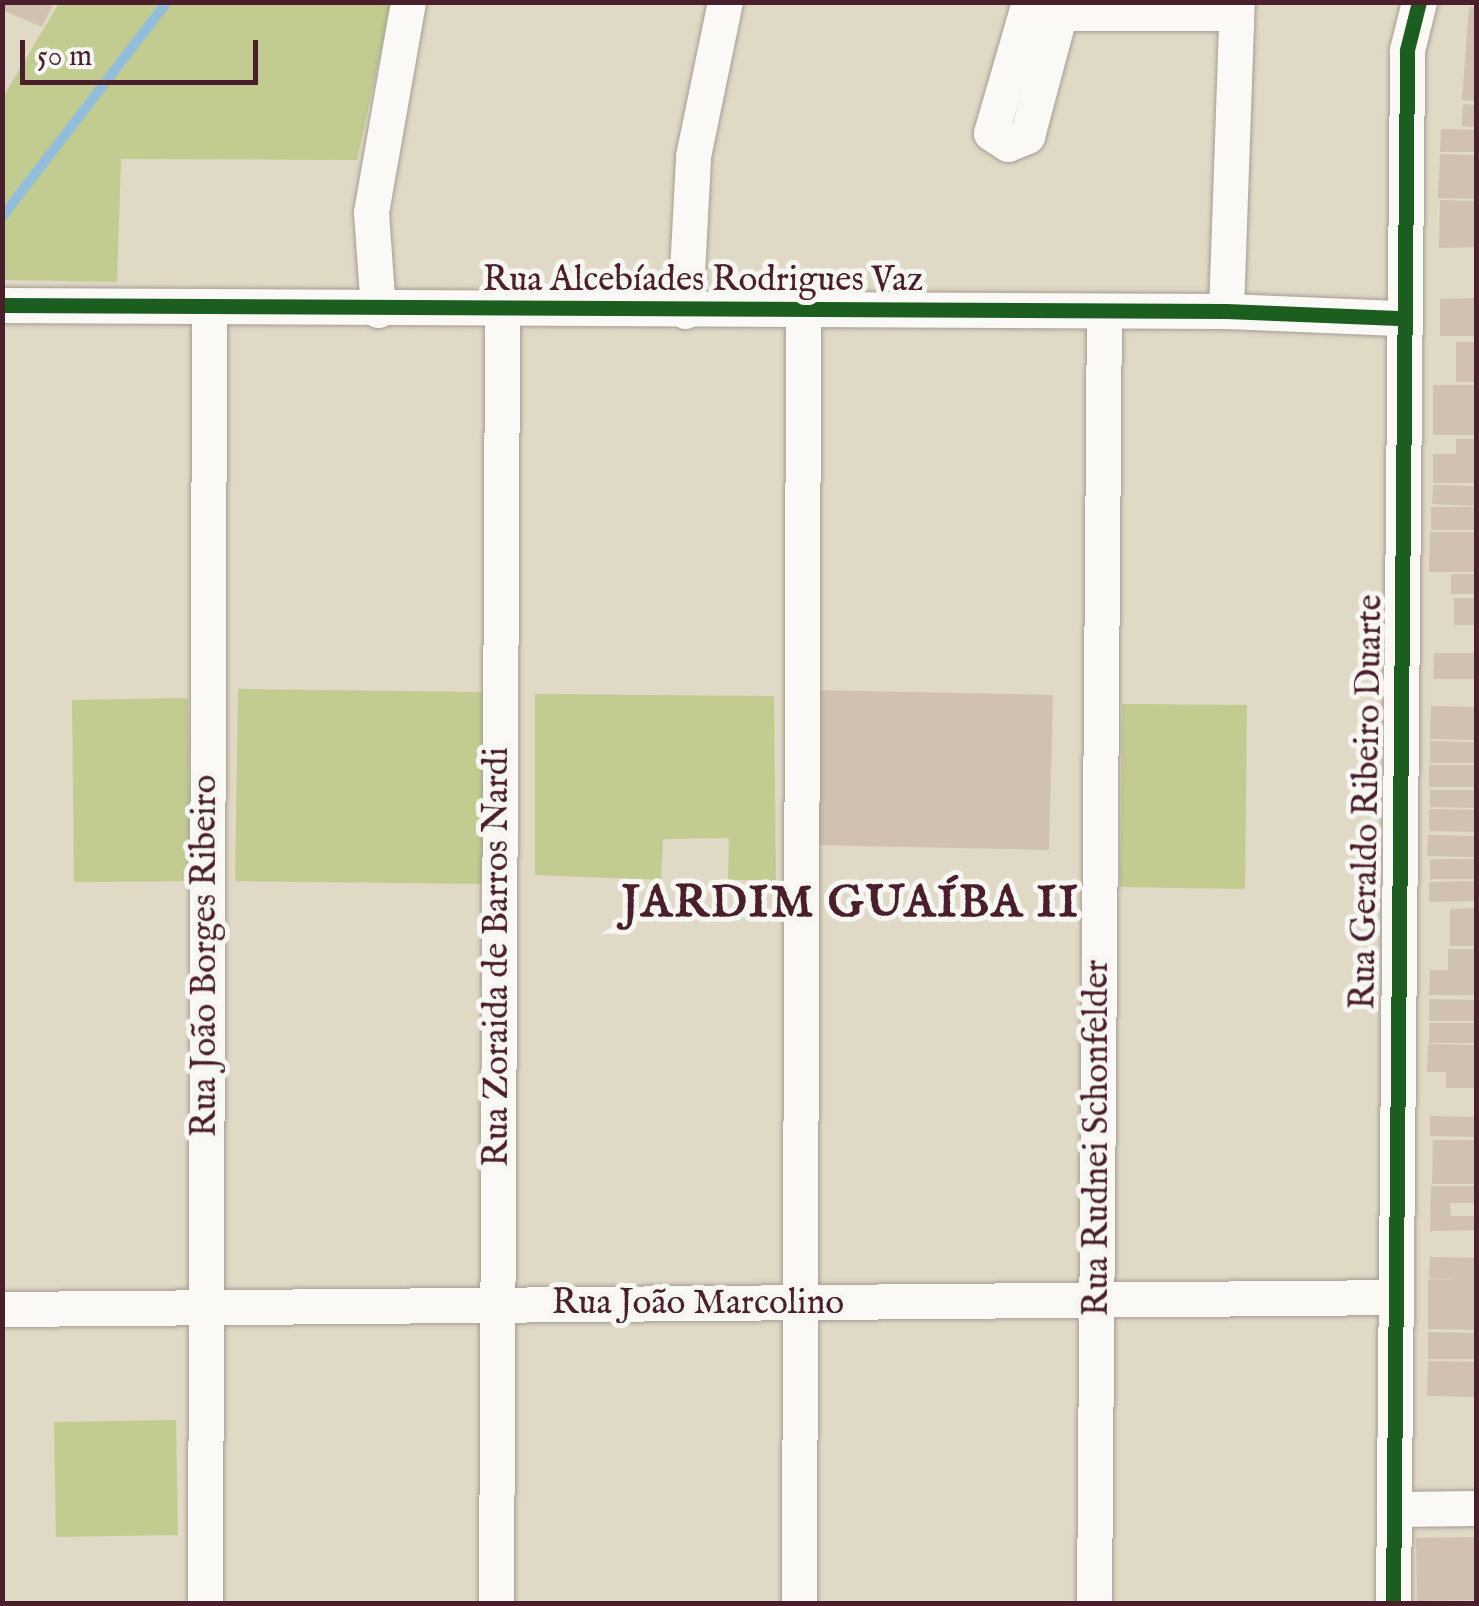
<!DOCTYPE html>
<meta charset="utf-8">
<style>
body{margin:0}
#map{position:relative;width:1479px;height:1606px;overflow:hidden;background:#e0d9c6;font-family:"IM FELL English",serif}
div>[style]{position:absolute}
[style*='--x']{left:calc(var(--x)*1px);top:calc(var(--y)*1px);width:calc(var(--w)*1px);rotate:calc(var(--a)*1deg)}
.green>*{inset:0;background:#c2cb90}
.stream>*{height:10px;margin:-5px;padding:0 5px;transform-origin:5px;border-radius:5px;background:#92bedc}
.building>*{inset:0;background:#d1c1b1}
.roads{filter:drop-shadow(0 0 2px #a69c93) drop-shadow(0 0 2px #a69c93)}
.minor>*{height:35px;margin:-17.5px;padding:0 17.5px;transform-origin:17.5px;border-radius:17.5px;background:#faf9f6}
.cycleway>*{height:15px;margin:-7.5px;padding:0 7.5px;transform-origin:7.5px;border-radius:7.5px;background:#1b5e20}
span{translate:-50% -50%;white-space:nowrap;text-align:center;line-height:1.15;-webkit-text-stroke:10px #f6f6f2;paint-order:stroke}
.street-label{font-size:35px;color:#4a1f2b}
.district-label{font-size:45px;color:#4a1f2b;font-weight:700;letter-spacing:2.5px}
.frame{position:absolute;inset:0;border:5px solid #4a1f2b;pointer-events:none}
.scale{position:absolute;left:20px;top:40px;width:238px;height:45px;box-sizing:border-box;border:5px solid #4a1f2b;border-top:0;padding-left:12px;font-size:30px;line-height:35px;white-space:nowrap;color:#4a1f2b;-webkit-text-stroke:8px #f6f6f2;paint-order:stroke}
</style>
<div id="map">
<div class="green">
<div style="clip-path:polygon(59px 3px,391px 3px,357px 160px,121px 159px,117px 282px,3px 280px,2px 99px)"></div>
<div style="clip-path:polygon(238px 689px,485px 692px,482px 884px,235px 881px)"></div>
<div style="clip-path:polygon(535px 694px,774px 696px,776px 880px,728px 880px,729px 838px,663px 839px,661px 880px,535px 875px)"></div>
<div style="clip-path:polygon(188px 698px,191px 881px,74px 882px,72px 700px)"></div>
<div style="clip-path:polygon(1122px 704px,1247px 705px,1245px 889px,1120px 887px)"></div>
<div style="clip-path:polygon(176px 1420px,178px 1535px,56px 1537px,54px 1422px)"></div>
</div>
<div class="stream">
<div style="--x:2;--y:217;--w:271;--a:-52.5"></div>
</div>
<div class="building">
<div style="clip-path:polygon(2px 2px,54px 2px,42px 27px,2px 10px)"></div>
<div style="clip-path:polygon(1469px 7px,1476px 8px,1476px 101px,1462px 100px)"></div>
<div style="clip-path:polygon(1463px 104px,1476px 105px,1476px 127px,1462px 126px)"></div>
<div style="clip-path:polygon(1441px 129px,1476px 130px,1476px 152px,1440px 152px)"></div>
<div style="clip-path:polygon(1440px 154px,1476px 155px,1476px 199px,1438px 198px)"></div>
<div style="clip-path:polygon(1440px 200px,1476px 201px,1476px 247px,1439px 248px)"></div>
<div style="clip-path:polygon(1476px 298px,1476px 336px,1440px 336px,1440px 299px)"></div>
<div style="clip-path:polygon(1456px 342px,1476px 342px,1476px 382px,1456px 382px)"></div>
<div style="clip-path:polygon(1433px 385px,1476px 385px,1476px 435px,1433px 435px)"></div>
<div style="clip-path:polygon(1456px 439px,1476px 439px,1476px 483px,1433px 483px,1433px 454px,1456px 454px)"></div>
<div style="clip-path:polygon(1433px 485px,1476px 486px,1476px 506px,1432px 504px)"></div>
<div style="clip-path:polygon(1431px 507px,1476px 507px,1476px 530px,1431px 530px)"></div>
<div style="clip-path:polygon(1430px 532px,1476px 532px,1476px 572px,1429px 572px)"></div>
<div style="clip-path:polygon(1451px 574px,1476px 574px,1476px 594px,1451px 594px)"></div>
<div style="clip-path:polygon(1454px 598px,1476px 598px,1476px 625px,1454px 625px)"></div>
<div style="clip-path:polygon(1434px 653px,1476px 653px,1476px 679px,1433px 679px)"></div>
<div style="clip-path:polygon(814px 690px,1053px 695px,1049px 850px,811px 845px)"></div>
<div style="clip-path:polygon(1431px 706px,1476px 707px,1476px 740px,1430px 739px)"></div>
<div style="clip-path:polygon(1430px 741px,1476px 742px,1476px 763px,1430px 763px)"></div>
<div style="clip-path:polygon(1429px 765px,1476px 765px,1476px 787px,1429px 787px)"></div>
<div style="clip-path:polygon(1430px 790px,1476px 790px,1476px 808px,1430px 807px)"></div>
<div style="clip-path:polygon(1429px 809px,1476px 810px,1476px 832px,1429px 831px)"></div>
<div style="clip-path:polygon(1428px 835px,1476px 836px,1476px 857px,1427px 856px)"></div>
<div style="clip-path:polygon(1430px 859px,1476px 859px,1476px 879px,1430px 879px)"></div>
<div style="clip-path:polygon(1476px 881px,1476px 901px,1429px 902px,1429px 882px)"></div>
<div style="clip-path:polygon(1476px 908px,1476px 946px,1450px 946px,1450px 909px)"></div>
<div style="clip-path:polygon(1448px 949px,1476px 949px,1476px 995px,1429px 995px,1430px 970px,1448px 970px)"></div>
<div style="clip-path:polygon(1429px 999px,1476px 1000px,1476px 1021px,1429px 1021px)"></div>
<div style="clip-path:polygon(1429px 1023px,1476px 1023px,1476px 1043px,1429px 1043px)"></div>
<div style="clip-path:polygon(1428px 1044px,1476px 1045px,1476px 1088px,1446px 1088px,1446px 1072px,1427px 1072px)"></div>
<div style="clip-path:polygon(1430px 1116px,1476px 1117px,1476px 1137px,1430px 1136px)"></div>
<div style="clip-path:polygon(1433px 1140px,1476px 1140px,1476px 1184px,1432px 1184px)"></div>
<div style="clip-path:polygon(1431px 1186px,1476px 1186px,1476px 1203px,1450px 1203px,1451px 1216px,1476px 1216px,1476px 1230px,1430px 1231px)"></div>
<div style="clip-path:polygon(1430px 1257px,1476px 1258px,1476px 1330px,1428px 1329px,1428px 1279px,1457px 1280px,1429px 1278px)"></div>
<div style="clip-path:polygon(1428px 1332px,1476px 1333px,1476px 1359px,1428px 1359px)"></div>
<div style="clip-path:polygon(1428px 1361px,1476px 1362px,1476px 1397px,1427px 1396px)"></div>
<div style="clip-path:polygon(1476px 1537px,1476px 1600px,1417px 1601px,1416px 1538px)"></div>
</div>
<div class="roads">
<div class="minor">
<div style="--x:1029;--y:2;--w:136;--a:106.2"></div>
<div style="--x:991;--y:133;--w:20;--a:33"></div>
<div style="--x:1008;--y:144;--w:21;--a:-23"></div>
<div style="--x:1027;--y:136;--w:127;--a:-75"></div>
<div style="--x:1038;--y:13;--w:196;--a:0"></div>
<div style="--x:2;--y:305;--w:1224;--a:0.28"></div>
<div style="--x:1226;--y:311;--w:178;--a:2.3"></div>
<div style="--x:378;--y:310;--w:98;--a:-94.1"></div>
<div style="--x:371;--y:212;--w:213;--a:-80"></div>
<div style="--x:685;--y:311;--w:155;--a:-87"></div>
<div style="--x:693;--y:156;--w:157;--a:-78.3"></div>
<div style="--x:1226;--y:311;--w:309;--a:-88"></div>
<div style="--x:2;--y:1309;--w:1391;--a:-0.49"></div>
<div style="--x:1394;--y:1509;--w:82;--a:-0.7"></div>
<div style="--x:205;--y:1604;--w:1295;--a:-89.82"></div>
<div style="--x:496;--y:1604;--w:1294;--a:-89.73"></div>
<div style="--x:799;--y:1604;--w:1293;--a:-89.82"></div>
<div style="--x:1094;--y:1604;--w:1292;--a:-89.56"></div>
<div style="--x:1393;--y:1604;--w:1554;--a:-89.48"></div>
<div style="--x:1407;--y:50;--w:49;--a:-76"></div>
</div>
</div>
<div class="cycleway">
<div style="--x:2;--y:305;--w:1224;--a:0.28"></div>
<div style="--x:1226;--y:311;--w:178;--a:2.3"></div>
<div style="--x:1393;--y:1604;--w:1554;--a:-89.48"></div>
<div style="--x:1407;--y:50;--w:49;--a:-76"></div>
</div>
<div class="street-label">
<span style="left:703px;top:281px">Rua Alcebíades Rodrigues Vaz</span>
<span style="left:1368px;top:802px;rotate:-89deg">Rua Geraldo Ribeiro Duarte</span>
<span style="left:206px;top:956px;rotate:-90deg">Rua João Borges Ribeiro</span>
<span style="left:498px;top:957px;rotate:-90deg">Rua Zoraida de Barros Nardi</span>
<span style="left:1098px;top:1138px;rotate:-90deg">Rua Rudnei Schonfelder</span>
<span style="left:698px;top:1304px">Rua João Marcolino</span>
</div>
<div class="district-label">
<span style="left:851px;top:904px">JARDIM GUAÍBA II</span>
</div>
<div class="frame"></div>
<div class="scale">50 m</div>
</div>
